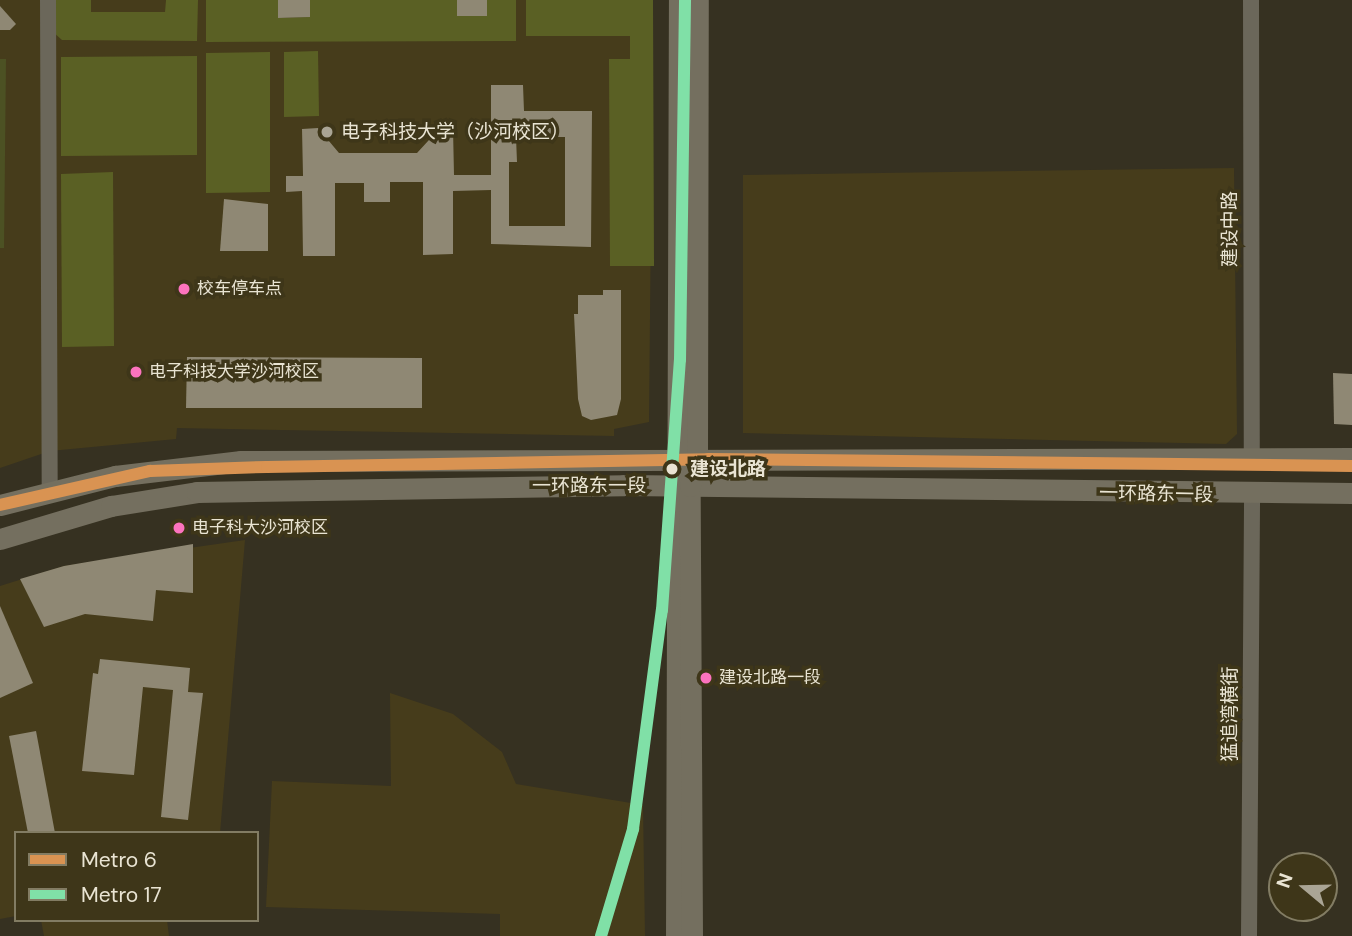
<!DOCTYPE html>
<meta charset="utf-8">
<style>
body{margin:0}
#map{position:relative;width:1352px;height:936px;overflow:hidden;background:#363121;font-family:"DM Sans","Noto Sans SC",sans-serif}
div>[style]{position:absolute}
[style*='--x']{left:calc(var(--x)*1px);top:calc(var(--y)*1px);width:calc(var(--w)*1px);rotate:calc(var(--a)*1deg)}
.built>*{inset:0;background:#463c1b}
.green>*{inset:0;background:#4c5123}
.forest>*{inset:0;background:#5a6024}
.building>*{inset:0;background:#8f8874}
.minor>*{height:16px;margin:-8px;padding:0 8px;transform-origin:8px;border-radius:8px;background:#6b675a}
.major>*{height:21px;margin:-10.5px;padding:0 10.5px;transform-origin:10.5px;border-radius:10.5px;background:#746f5f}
.metro-1>*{height:12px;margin:-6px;padding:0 6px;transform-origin:6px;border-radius:6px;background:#d99352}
.metro-2>*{height:12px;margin:-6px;padding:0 6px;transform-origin:6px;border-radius:6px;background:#80e0a7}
.dots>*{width:19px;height:19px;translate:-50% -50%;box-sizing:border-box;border:4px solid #3e3619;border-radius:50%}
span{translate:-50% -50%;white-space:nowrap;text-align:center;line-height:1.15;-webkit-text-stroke:7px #3e3619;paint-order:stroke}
.bus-label{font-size:17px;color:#e9e4d3}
.left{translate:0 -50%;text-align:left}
.poi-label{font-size:19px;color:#e9e4d3}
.street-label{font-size:19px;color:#e9e4d3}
.stop-label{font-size:19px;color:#e9e4d3;font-weight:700}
.legend{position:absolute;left:14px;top:831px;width:245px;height:91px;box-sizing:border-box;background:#3e3619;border:2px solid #827c63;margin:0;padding:9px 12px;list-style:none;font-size:21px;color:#e9e4d3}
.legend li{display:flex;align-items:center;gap:14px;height:35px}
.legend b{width:35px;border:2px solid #827c63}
.north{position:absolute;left:1268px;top:852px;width:70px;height:70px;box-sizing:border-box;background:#3e3619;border:2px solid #827c63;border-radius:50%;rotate:289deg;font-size:19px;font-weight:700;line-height:28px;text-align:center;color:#e9e4d3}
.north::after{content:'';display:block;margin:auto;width:24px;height:32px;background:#aaa595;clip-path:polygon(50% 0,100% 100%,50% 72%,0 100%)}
</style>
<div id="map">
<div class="built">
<div style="clip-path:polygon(0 0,653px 0,649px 422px,614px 429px,614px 436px,177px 428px,176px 439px,50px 451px,0 468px)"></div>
<div style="clip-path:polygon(1234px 168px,1237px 434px,1226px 444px,743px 433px,743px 175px)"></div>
<div style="clip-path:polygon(245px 540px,220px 833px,16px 833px,16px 916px,0 919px,0 586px,64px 566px)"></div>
<div style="clip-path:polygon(390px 693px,453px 714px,502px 752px,516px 784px,643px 805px,645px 936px,500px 936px,500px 914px,266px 907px,272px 781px,391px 786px)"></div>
<div style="clip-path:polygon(41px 920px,167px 920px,169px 936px,44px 936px)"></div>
</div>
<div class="green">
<div style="clip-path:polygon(0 59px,6px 59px,4px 248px,0 248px)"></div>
</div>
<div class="forest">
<div style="clip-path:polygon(53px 0,91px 0,91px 12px,165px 12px,166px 0,198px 0,197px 41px,62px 40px,53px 32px)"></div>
<div style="clip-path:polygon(206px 0,278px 0,278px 18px,309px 17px,310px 0,457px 0,458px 16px,487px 16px,487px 0,516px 0,516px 41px,206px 42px)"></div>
<div style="clip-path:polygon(526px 0,653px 0,654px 266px,610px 266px,609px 59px,630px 59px,630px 36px,526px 36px)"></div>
<div style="clip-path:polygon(318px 51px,319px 116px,284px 117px,284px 52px)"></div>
<div style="clip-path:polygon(270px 52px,270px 192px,206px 193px,206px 53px)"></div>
<div style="clip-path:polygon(197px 56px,197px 155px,61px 156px,61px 57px)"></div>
<div style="clip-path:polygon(113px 172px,114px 346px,62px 347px,61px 174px)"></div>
</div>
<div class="building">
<div style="clip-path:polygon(278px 0,310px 0,310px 17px,278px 18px)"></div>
<div style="clip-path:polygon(457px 0,487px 0,487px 16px,457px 16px)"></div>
<div style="clip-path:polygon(0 6px,16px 24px,10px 30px,0 30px)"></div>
<div style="clip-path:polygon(evenodd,491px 85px,523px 85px,524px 111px,592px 111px,591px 247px,491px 244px,491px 190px,453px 191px,453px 254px,423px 255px,423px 182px,390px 182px,390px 202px,364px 202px,364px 183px,335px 183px,335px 256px,303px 256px,302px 191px,286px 192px,286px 176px,303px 176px,302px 129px,318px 128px,339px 153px,417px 153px,440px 128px,453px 128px,454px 175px,491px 175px,491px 85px,516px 137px,565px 137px,565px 226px,509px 226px,509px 162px,517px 162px,516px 137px)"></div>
<div style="clip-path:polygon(224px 199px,268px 204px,268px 251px,220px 251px)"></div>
<div style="clip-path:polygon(603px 290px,621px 290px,621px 399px,617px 415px,591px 420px,582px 416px,578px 399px,574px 314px,578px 314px,578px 295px,603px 295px)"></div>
<div style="clip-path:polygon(187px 357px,422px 358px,422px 408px,186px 408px)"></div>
<div style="clip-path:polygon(1333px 373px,1352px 374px,1352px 425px,1334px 424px)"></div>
<div style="clip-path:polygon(193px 544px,193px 593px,156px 590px,153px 621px,85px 614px,44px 627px,20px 579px,64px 566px)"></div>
<div style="clip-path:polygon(0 606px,33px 683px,0 698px)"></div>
<div style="clip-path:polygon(100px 659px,190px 668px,188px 692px,203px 693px,188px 820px,161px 817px,173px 690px,143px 687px,134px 775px,82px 771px,93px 673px,98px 674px)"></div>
<div style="clip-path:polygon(36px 731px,55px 833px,28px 833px,9px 736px)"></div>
</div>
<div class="minor">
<div style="--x:48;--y:0;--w:489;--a:89.8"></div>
<div style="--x:1251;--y:0;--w:458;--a:89.9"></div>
<div style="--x:1249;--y:936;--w:443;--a:-89.6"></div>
</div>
<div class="major">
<div style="--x:0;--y:505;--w:119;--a:-14.2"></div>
<div style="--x:115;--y:476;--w:127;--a:-6.8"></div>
<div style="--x:241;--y:461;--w:1111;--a:-0.15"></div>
<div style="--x:0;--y:539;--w:116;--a:-16.6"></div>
<div style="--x:111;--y:506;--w:87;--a:-9.2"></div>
<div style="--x:197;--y:492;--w:427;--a:-0.9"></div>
<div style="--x:624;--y:485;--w:728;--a:0.63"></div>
<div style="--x:676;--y:936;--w:936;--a:-89.82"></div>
<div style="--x:692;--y:936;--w:450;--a:-90.3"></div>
<div style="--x:690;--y:486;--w:28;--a:-75"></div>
<div style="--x:697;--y:459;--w:459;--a:-89.9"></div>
</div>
<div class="metro-1">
<div style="--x:0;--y:505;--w:154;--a:-12.8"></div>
<div style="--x:150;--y:471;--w:117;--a:-2"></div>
<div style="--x:267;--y:467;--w:441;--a:-1"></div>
<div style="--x:708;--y:459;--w:644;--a:0.62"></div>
</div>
<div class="metro-2">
<div style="--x:601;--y:936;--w:112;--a:-73.3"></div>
<div style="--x:633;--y:829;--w:221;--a:-82.5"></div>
<div style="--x:662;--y:610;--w:251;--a:-85.9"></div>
<div style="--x:680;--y:360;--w:360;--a:-89.2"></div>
</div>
<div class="dots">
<div style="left:327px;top:132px;background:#aaa595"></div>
<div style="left:184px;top:289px;background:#fc73be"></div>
<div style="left:136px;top:372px;background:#fc73be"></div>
<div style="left:672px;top:469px;background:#e9e4d3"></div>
<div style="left:179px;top:528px;background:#fc73be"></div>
<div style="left:706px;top:678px;background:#fc73be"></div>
</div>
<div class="bus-label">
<span class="left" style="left:197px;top:289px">校车停车点</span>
<span class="left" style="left:149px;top:372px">电子科技大学沙河校区</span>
<span class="left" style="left:192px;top:528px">电子科大沙河校区</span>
<span class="left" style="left:719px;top:678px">建设北路一段</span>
</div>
<div class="poi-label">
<span class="left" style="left:341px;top:132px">电子科技大学（沙河校区）</span>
</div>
<div class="street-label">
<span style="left:1230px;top:229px;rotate:-90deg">建设中路</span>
<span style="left:589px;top:486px">一环路东一段</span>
<span style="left:1156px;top:494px;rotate:1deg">一环路东一段</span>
<span style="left:1230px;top:714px;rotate:-90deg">猛追湾横街</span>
</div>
<div class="stop-label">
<span class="left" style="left:690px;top:469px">建设北路</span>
</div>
<ul class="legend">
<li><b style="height:9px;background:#d99352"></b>Metro 6</li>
<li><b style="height:9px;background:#80e0a7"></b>Metro 17</li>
</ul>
<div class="north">N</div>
</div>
